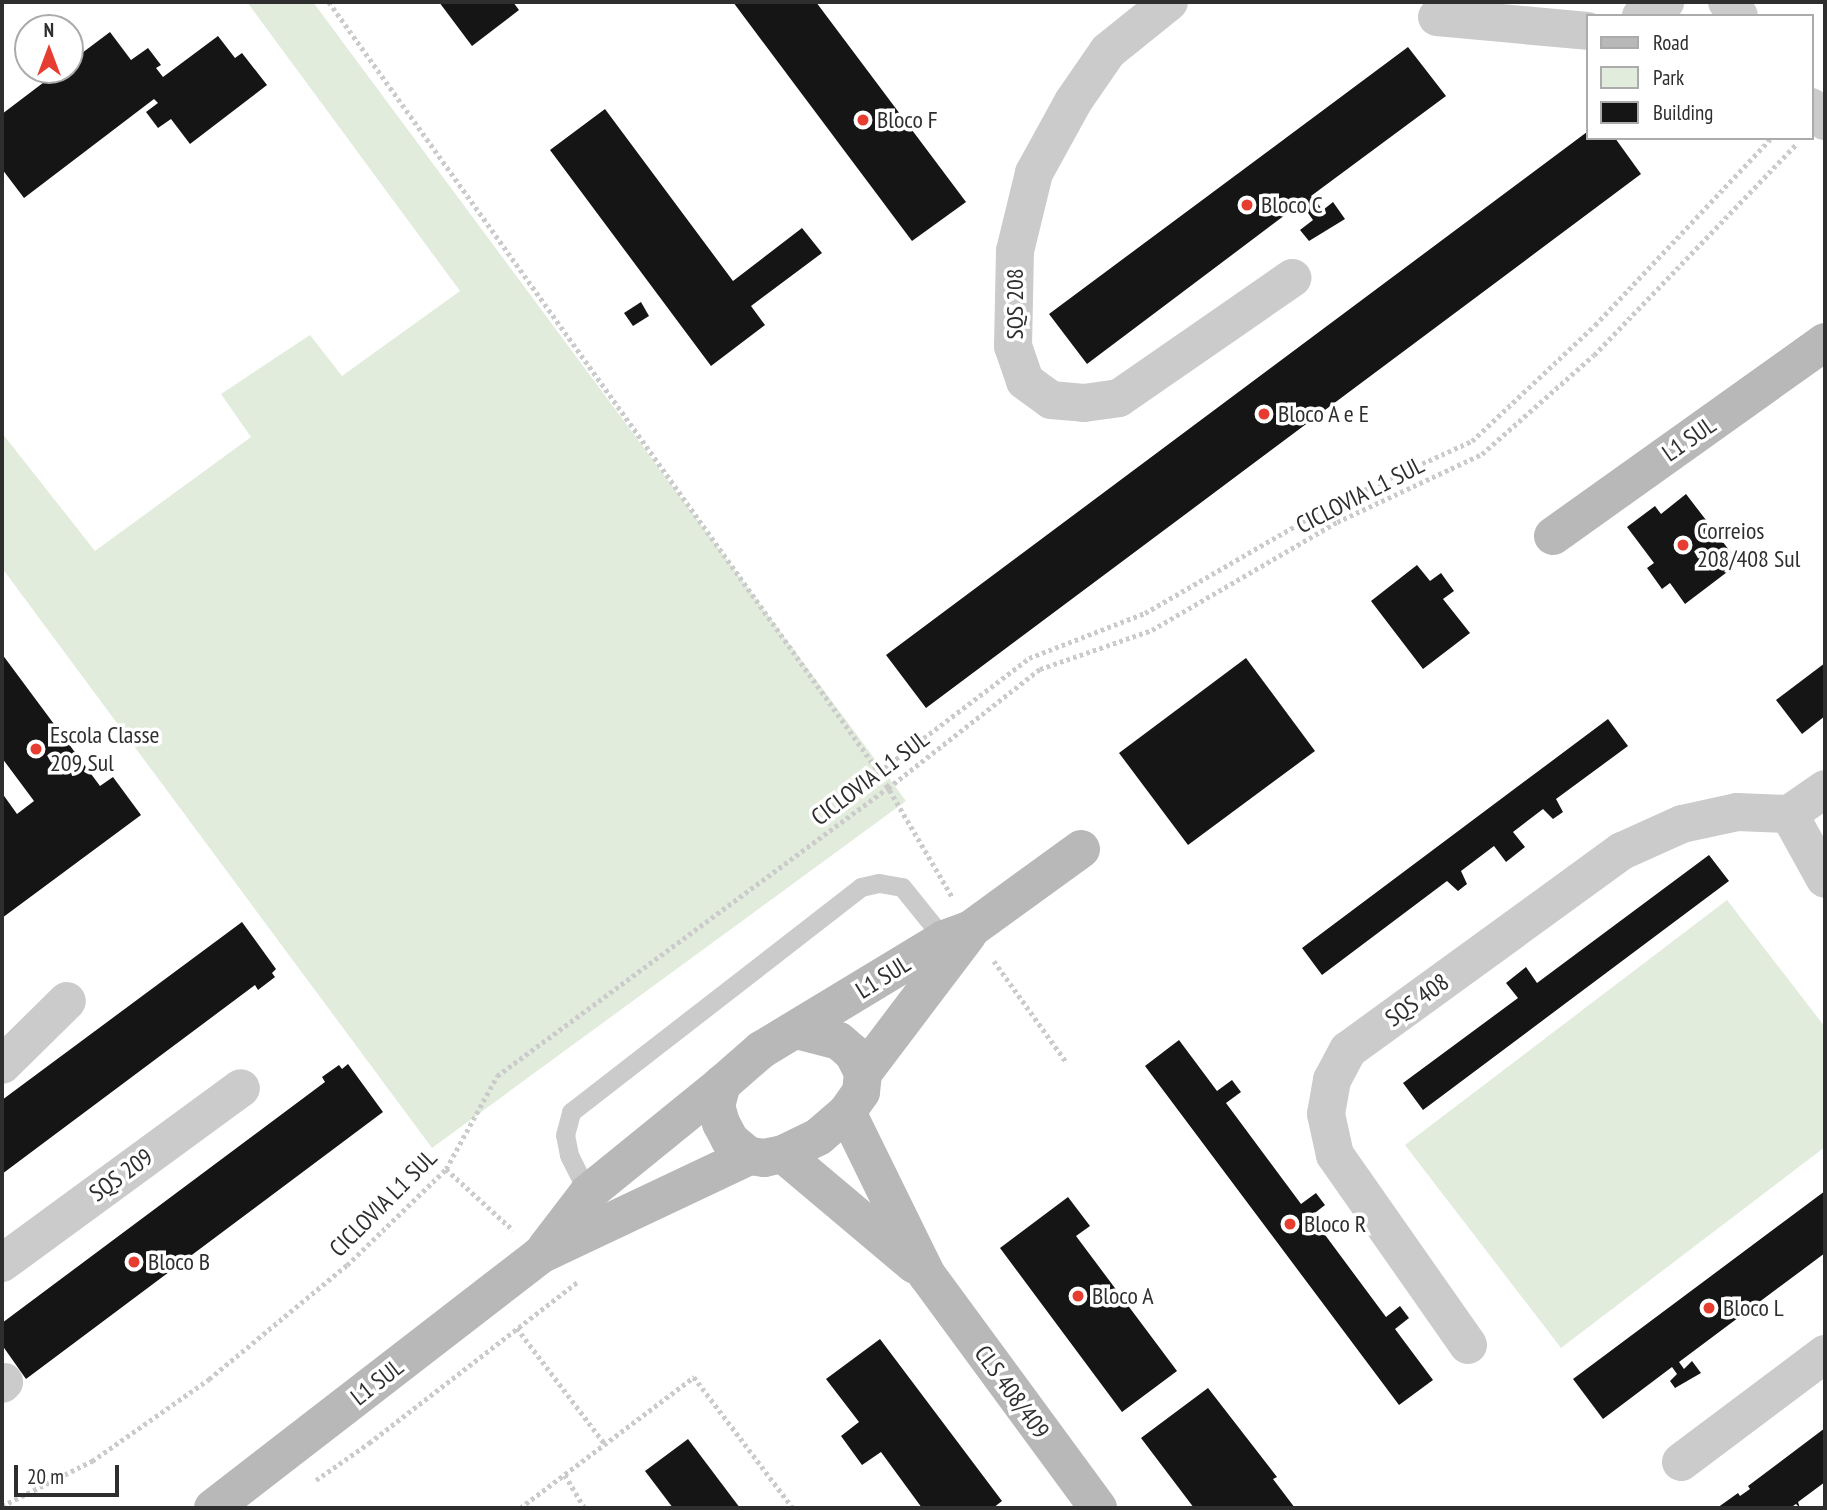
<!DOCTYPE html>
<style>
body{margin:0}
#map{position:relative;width:1827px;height:1510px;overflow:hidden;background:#fff;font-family:"PT Sans Narrow",sans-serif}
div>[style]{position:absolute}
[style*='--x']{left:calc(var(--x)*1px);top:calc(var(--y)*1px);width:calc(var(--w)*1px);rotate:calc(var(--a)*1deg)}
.green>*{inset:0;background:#e2ecdc}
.building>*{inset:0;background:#151515}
.path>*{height:4.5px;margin-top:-2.25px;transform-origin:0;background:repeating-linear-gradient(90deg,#cbcbcb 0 3.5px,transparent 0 7px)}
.lane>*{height:19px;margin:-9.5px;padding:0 9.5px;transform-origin:9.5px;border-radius:9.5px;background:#cbcbcb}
.street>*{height:38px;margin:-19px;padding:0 19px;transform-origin:19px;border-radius:19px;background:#cbcbcb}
.secondary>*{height:38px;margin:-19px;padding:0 19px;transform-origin:19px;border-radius:19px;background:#b8b8b8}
.dots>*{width:19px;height:19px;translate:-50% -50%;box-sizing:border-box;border:4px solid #fff;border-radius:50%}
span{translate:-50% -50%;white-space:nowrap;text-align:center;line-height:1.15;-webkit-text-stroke:7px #fff;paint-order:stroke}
.poi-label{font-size:24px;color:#2e2e2e}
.left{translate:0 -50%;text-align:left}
.street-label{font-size:24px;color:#2e2e2e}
.frame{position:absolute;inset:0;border:4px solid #2e2e2e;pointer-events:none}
.legend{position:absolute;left:1586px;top:14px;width:228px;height:126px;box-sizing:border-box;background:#fff;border:2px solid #ababab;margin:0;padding:9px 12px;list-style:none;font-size:21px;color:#2e2e2e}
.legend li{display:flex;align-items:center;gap:14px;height:35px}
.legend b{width:35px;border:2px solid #ababab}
.north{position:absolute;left:14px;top:14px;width:70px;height:70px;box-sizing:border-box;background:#fff;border:2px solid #ababab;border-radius:50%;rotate:0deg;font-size:19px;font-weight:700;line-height:28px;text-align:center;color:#2e2e2e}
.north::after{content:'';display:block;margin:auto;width:24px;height:32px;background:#e63d30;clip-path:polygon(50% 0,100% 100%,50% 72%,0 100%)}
.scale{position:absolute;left:14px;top:1465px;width:105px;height:32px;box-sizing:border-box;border:4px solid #2e2e2e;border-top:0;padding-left:9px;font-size:21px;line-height:24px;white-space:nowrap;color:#2e2e2e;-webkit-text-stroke:5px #fff;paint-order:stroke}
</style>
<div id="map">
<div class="green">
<div style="clip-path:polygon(247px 2px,313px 2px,906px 801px,432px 1148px,2px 568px,2px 433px,95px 551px,251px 437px,221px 394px,310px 335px,342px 376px,460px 291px)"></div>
<div style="clip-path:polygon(1727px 900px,1825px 1027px,1825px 1147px,1561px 1348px,1405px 1145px)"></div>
</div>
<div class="building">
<div style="clip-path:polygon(439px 2px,513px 2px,519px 10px,472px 46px)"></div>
<div style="clip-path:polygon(733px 2px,816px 2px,966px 202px,912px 241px)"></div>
<div style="clip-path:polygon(110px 32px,131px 60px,148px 48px,161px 65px,156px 68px,163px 77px,218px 36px,235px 58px,242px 53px,267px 85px,190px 144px,171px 119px,158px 128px,146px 112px,158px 103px,154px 99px,24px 198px,2px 169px,2px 114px,60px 70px,70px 70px,70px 62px)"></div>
<div style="clip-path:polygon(1408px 47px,1446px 96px,1311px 196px,1323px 210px,1333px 202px,1345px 219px,1309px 241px,1300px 230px,1313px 220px,1301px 203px,1087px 364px,1049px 314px)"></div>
<div style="clip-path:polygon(605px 109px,733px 281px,802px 228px,822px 253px,751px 306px,765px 325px,711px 366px,550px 150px)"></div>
<div style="clip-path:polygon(1587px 132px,1587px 138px,1615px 138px,1641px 174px,926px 708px,886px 655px)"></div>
<div style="clip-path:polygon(641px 302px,649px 316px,633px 326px,624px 313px)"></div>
<div style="clip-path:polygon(1686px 494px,1739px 563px,1685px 604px,1670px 583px,1662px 589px,1647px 568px,1654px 563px,1627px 527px,1655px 506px,1661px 514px)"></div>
<div style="clip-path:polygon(1417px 565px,1430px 581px,1441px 573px,1454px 591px,1443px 599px,1470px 633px,1423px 669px,1371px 601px)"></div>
<div style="clip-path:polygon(2px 654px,100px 786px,113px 777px,141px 815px,2px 918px,2px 793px,17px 814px,34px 801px,2px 758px)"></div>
<div style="clip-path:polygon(1246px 658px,1315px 751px,1188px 845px,1119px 753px)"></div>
<div style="clip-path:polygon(1825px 663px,1825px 716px,1802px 734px,1776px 700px)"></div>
<div style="clip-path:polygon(1608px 719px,1628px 746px,1556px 799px,1563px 812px,1553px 819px,1543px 809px,1513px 832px,1525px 847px,1506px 862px,1494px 846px,1461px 871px,1467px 884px,1458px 891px,1447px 881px,1322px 975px,1302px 948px)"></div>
<div style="clip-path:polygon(1709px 855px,1729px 881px,1423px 1110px,1403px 1083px,1518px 998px,1506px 983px,1526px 967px,1537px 983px)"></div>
<div style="clip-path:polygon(242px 922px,276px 969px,272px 973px,275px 977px,258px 990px,255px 985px,2px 1174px,2px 1100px)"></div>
<div style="clip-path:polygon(1179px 1040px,1217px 1091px,1232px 1080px,1241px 1092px,1226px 1103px,1301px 1204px,1316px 1193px,1325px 1205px,1311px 1216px,1386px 1317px,1400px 1306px,1409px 1318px,1395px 1329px,1433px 1380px,1399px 1405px,1145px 1066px)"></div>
<div style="clip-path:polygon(348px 1064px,383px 1112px,26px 1379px,2px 1345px,2px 1323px,325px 1082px,322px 1077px,339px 1065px,342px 1069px)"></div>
<div style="clip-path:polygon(1825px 1191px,1825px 1253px,1679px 1362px,1684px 1369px,1692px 1361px,1701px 1373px,1675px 1388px,1670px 1381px,1677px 1374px,1672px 1367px,1603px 1419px,1573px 1379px)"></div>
<div style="clip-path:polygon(1068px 1197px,1090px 1226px,1076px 1236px,1177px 1371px,1122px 1412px,1000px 1248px)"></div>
<div style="clip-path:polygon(880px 1339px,1002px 1501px,993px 1508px,922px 1508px,881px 1452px,862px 1465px,841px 1436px,859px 1422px,826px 1379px)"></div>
<div style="clip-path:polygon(1208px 1388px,1277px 1477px,1273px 1479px,1295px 1508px,1194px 1508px,1141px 1438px)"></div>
<div style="clip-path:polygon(1825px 1428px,1825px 1482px,1798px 1502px,1800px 1508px,1796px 1504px,1790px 1508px,1717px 1508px,1738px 1493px,1740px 1496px,1750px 1489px,1748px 1486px)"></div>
<div style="clip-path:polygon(688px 1439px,740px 1508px,673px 1508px,645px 1471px)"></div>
</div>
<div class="path">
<div style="--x:329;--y:2;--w:946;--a:54.46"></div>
<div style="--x:879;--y:772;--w:188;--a:-37.2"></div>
<div style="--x:1029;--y:658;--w:124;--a:-21.2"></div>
<div style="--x:1145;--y:613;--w:217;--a:-30.1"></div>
<div style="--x:1333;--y:504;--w:153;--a:-24.4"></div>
<div style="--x:1472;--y:441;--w:169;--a:-43.3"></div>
<div style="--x:1595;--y:325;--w:257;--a:-46.7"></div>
<div style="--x:879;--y:772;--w:146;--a:59.6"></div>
<div style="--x:994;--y:961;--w:125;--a:54.4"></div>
<div style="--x:446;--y:1169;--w:91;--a:42.3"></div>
<div style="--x:517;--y:1328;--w:146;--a:52.8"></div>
<div style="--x:565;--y:1475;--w:39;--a:59"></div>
<div style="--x:316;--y:1480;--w:65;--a:-34.9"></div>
<div style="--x:369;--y:1443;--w:263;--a:-37.7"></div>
<div style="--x:2;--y:1506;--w:101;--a:-26.6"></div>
<div style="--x:92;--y:1461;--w:143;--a:-35"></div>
<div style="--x:209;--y:1379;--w:179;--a:-39.6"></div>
<div style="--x:347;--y:1265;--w:138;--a:-44.1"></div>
<div style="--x:446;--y:1169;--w:106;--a:-61.3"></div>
<div style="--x:497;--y:1076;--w:486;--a:-36.4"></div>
<div style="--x:888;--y:788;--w:193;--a:-38.1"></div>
<div style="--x:1040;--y:669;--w:119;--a:-19.2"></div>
<div style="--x:1152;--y:630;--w:214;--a:-30.3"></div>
<div style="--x:1337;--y:522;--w:160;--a:-25.1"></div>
<div style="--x:1482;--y:454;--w:149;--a:-41.5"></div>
<div style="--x:1594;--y:355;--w:292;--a:-46.2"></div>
<div style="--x:520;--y:1508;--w:218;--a:-37"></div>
<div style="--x:694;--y:1377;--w:164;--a:52.9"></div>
</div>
<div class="lane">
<div style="--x:588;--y:1193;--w:42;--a:-116.6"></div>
<div style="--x:569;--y:1155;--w:20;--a:-101"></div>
<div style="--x:565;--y:1135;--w:24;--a:-75"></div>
<div style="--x:571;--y:1112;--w:367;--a:-37.8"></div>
<div style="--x:861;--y:887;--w:18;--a:-13"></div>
<div style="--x:879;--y:883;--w:23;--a:10"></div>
<div style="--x:902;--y:887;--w:67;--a:51.1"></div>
</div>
<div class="street">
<div style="--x:1169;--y:2;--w:78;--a:141.2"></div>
<div style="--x:1108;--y:51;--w:62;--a:124.5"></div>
<div style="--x:1073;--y:102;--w:81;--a:118.8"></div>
<div style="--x:1034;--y:173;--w:80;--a:103.7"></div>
<div style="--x:1015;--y:251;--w:95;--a:91.2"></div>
<div style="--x:1013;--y:346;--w:37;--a:71"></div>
<div style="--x:1025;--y:381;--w:32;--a:36"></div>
<div style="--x:1051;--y:400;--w:33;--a:5"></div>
<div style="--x:1084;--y:403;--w:35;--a:-8"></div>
<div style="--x:1119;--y:398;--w:211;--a:-34.7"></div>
<div style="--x:1727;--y:2;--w:18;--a:49"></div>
<div style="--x:1641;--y:16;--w:28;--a:-30"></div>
<div style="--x:1437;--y:17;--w:151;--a:5.3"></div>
<div style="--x:1811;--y:107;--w:20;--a:45"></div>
<div style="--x:1825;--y:789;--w:44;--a:145.2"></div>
<div style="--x:1789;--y:814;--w:74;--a:61"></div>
<div style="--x:2;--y:1065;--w:91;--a:-44.6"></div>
<div style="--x:2;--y:1263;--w:296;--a:-36.2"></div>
<div style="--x:1468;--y:1345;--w:232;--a:-125"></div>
<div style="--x:1335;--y:1155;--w:42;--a:-102.4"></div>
<div style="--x:1326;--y:1114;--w:35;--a:-80"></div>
<div style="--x:1332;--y:1080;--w:34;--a:-62"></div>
<div style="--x:1348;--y:1050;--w:339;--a:-36"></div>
<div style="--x:1622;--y:851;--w:66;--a:-24.2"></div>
<div style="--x:1682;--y:824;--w:56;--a:-12.3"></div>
<div style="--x:1737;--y:812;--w:52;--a:2.2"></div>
<div style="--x:2;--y:1384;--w:3;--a:-45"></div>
<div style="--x:1681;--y:1462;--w:180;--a:-36.9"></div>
</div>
<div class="secondary">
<div style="--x:1553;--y:536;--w:334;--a:-35.5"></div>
<div style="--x:797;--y:1030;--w:43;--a:14.7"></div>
<div style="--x:839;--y:1041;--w:18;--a:41"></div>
<div style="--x:853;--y:1053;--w:22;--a:63"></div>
<div style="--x:863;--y:1073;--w:19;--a:96"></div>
<div style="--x:861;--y:1092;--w:24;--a:125"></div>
<div style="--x:847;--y:1112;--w:38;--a:139"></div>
<div style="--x:818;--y:1137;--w:39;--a:154"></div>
<div style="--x:783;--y:1154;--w:19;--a:168"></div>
<div style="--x:764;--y:1158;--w:15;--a:-172"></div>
<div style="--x:749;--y:1156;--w:25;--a:-140"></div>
<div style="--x:730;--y:1140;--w:19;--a:-118"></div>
<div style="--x:721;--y:1123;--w:18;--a:-106"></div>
<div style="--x:716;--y:1106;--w:23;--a:-75"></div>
<div style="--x:722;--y:1084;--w:52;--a:-41.1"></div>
<div style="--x:761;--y:1050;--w:214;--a:-31.2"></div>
<div style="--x:944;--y:939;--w:29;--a:-20"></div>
<div style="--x:971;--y:929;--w:136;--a:-36"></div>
<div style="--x:863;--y:1073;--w:174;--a:-52.9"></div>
<div style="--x:847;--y:1112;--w:182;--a:63.9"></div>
<div style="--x:927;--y:1275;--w:289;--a:53.7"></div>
<div style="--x:783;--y:1154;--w:172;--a:40.1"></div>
<div style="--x:546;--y:1248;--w:69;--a:-52.6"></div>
<div style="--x:588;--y:1193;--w:173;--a:-39.1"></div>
<div style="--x:213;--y:1508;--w:413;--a:-37.7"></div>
<div style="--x:540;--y:1255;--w:231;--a:-25.3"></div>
</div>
<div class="dots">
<div style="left:863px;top:120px;background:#e63d30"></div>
<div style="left:1247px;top:205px;background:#e63d30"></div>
<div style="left:1264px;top:414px;background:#e63d30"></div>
<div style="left:1683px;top:545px;background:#e63d30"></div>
<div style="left:36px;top:749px;background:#e63d30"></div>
<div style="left:1290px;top:1224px;background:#e63d30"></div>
<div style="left:134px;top:1262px;background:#e63d30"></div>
<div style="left:1078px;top:1296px;background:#e63d30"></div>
<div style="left:1709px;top:1308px;background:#e63d30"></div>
</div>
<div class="poi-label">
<span class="left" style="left:877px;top:120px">Bloco F</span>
<span class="left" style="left:1261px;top:205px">Bloco C</span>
<span class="left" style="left:1278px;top:414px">Bloco A e E</span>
<span class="left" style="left:1697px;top:545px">Correios<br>208/408 Sul</span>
<span class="left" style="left:50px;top:749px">Escola Classe<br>209 Sul</span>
<span class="left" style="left:1304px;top:1224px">Bloco R</span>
<span class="left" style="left:148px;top:1262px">Bloco B</span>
<span class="left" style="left:1092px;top:1296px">Bloco A</span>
<span class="left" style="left:1723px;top:1308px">Bloco L</span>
</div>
<div class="street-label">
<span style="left:1015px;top:304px;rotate:-90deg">SQS 208</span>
<span style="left:1689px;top:439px;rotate:-35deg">L1 SUL</span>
<span style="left:1360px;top:495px;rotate:-27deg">CICLOVIA L1 SUL</span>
<span style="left:870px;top:778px;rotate:-37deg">CICLOVIA L1 SUL</span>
<span style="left:883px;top:977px;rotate:-32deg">L1 SUL</span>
<span style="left:1417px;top:1000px;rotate:-36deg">SQS 408</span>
<span style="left:121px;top:1175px;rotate:-36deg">SQS 209</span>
<span style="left:383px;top:1203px;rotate:-45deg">CICLOVIA L1 SUL</span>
<span style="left:377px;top:1382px;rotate:-38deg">L1 SUL</span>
<span style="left:1012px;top:1392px;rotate:54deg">CLS 408/409</span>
</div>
<div class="frame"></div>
<ul class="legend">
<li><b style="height:9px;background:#b8b8b8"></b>Road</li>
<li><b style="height:19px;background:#e2ecdc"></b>Park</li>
<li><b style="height:19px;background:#151515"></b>Building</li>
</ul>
<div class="north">N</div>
<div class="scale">20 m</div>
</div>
